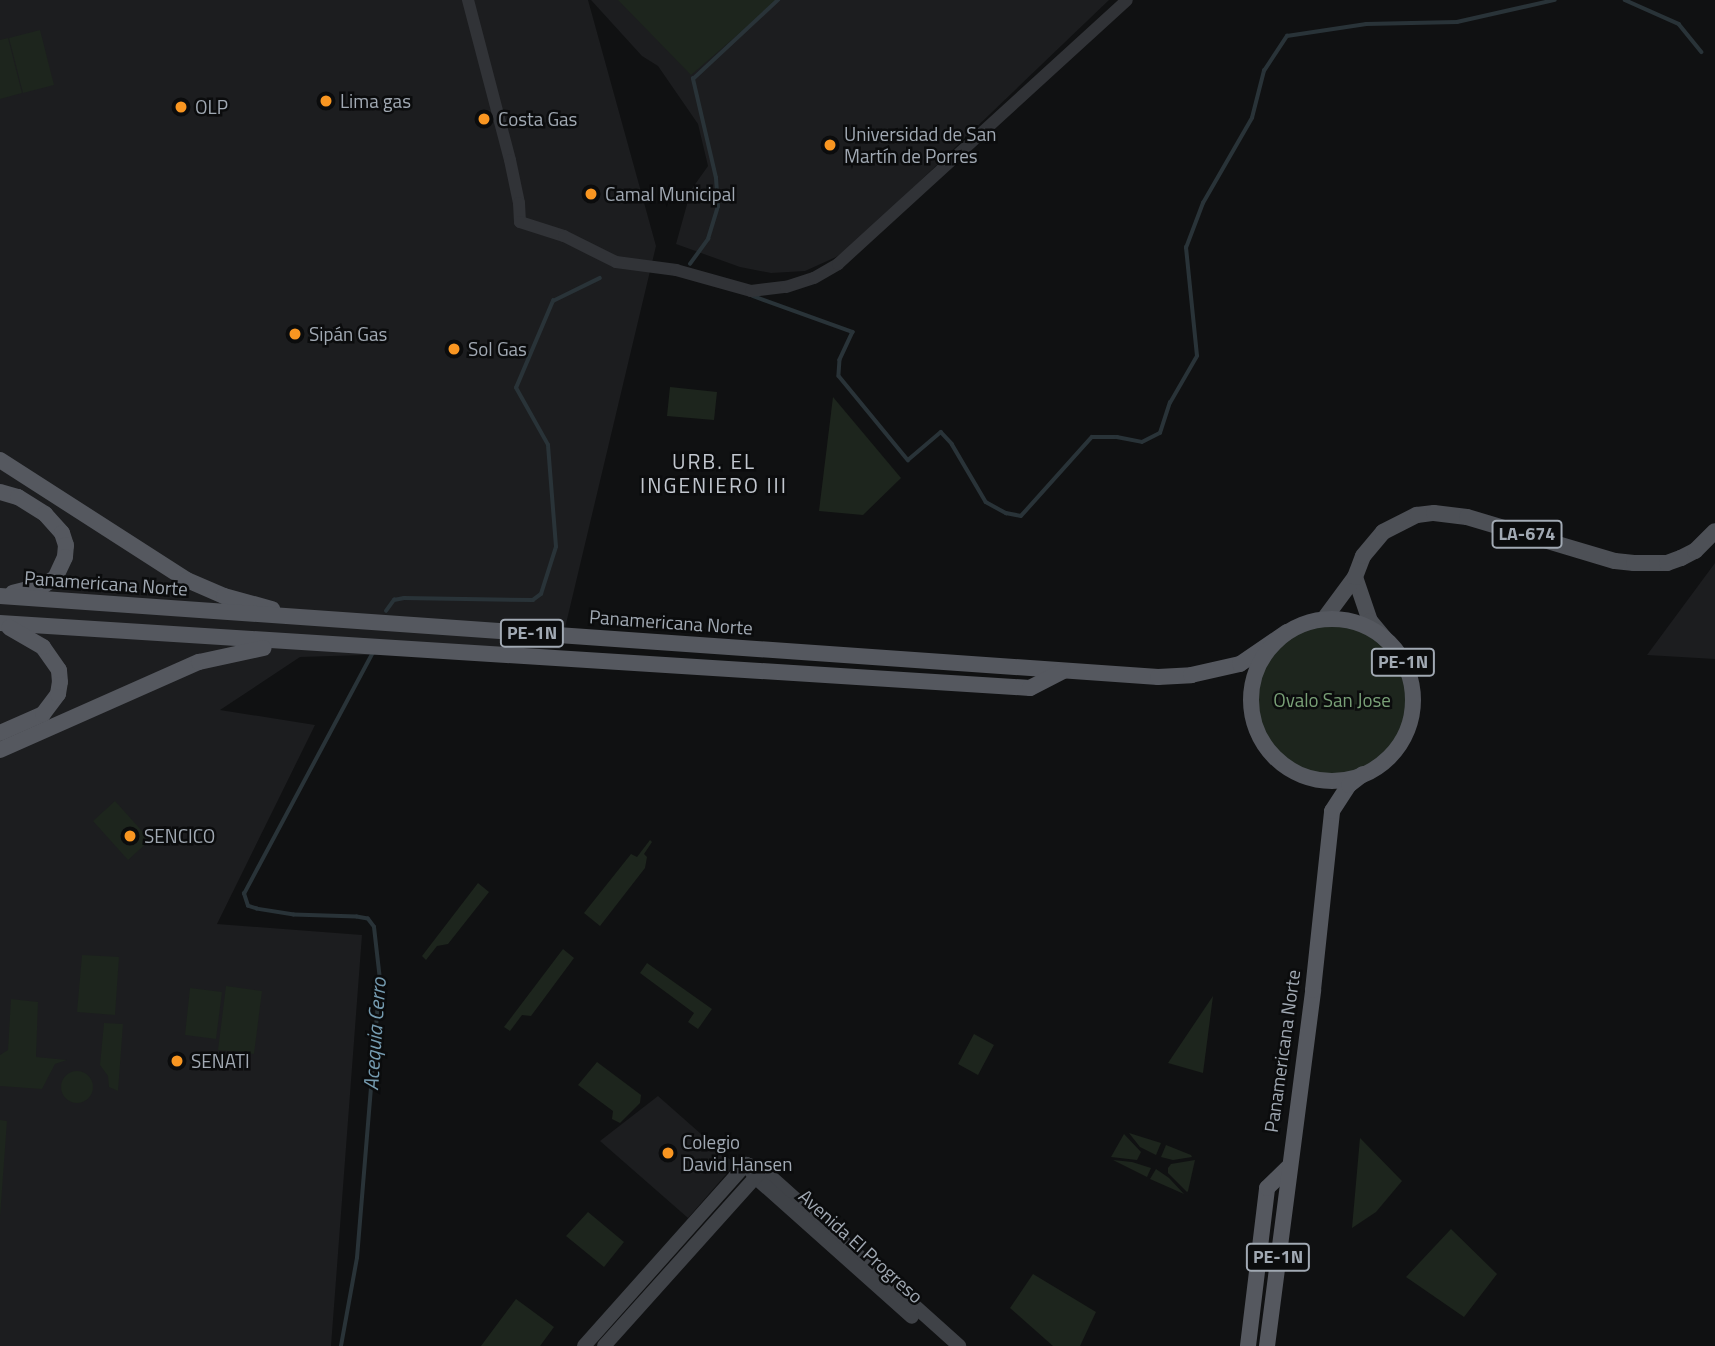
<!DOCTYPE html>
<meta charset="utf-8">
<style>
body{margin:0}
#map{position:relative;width:1715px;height:1346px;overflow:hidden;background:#101112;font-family:"Titillium Web",sans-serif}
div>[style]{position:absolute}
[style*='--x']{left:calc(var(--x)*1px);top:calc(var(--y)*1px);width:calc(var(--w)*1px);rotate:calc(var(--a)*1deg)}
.built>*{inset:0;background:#1c1d1f}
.green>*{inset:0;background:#1d251d}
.round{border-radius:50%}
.stream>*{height:3.5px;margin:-1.75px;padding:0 1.75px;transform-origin:1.75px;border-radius:1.75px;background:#293338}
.tertiary>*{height:12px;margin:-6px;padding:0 6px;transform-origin:6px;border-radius:6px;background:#313337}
.secondary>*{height:14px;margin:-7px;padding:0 7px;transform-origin:7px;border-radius:7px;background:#3f4247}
.primary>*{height:16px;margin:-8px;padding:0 8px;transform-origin:8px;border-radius:8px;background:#4d5056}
.trunk>*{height:16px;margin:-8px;padding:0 8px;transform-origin:8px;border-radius:8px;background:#55585f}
.trunk>.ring{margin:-8px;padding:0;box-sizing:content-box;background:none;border:16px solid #55585f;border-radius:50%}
.dots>*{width:19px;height:19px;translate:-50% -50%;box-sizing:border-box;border:4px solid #0b0c0d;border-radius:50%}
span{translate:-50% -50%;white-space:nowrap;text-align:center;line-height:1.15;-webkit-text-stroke:5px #0b0c0d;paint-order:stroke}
.shield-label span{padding:2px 5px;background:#0b0c0d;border:2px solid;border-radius:5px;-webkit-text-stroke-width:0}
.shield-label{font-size:18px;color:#a1a9b3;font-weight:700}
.poi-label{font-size:19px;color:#a1a9b3}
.left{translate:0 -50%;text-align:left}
.street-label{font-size:19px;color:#a1a9b3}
.park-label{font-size:19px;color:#79a077}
.neighbourhood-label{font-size:21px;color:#c2c7cf;letter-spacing:2px}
.water-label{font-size:21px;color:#769cb1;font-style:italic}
</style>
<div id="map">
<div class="built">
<div style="clip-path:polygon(0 0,588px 0,656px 246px,560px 649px,300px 657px,220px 710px,315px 725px,217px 924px,362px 935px,331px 1346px,0 1346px)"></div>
<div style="clip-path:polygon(591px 0,1109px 0,850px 248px,836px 257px,805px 271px,771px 273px,740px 267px,676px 244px,691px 190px,708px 166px,698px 124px,658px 66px,642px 56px)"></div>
<div style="clip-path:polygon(1715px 563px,1715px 659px,1647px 655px)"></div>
<div style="clip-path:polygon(658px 1096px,735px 1164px,688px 1218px,600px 1141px)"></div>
</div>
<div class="green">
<div style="clip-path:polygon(618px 0,778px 0,691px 75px)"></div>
<div style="clip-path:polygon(40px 30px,54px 85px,23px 93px,9px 38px)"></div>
<div style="clip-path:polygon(8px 38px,22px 93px,0 99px,0 40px)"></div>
<div style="clip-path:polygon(670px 387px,717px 392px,714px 420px,667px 416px)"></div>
<div style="clip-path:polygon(833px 397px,901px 478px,863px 515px,819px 511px)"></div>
<div class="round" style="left:1256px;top:624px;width:152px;height:152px"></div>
<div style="clip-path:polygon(115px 801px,150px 840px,128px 860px,93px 821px)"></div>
<div style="clip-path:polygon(650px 840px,652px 842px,644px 854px,647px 857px,645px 868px,600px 926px,584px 913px,631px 854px,637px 857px)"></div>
<div style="clip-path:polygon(478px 883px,489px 892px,448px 944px,437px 946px,426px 960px,422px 956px)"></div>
<div style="clip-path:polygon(563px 949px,574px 958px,531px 1016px,522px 1015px,510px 1031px,504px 1027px)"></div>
<div style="clip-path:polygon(82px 955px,119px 957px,115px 1015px,77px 1012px)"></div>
<div style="clip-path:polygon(647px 963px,712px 1009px,698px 1029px,688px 1022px,694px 1013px,640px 973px)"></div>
<div style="clip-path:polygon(226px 986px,262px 991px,254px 1054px,218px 1050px)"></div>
<div style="clip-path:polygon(190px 988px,222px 992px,216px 1039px,185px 1035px)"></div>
<div style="clip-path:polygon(1213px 996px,1203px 1073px,1168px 1063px)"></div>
<div style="clip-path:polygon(11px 999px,38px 1002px,36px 1057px,67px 1060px,55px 1064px,42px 1089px,0 1086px,0 1055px,8px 1050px)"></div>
<div style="clip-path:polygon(104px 1023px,123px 1024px,118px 1091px,109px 1087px,108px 1076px,100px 1065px)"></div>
<div style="clip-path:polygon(974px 1034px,994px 1045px,978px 1075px,958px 1064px)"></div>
<div style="clip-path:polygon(597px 1062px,641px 1095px,640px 1103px,620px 1123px,612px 1119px,613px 1111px,578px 1085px)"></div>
<div class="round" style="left:61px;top:1071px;width:32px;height:32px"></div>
<div style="clip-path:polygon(0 1120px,7px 1121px,0 1217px)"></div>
<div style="clip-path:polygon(1129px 1133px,1161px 1143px,1156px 1155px,1140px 1147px)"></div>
<div style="clip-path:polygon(1124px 1134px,1141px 1152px,1137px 1160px,1111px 1157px)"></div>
<div style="clip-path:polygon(1360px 1138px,1402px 1181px,1376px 1212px,1352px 1228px)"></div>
<div style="clip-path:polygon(1166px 1145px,1191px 1155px,1192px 1157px,1173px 1160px,1161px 1157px)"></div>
<div style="clip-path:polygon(1113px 1160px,1132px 1162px,1151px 1168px,1147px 1177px)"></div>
<div style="clip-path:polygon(1195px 1160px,1188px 1191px,1187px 1192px,1168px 1173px,1168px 1168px,1171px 1164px)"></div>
<div style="clip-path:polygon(1156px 1169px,1169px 1178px,1184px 1194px,1150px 1179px)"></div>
<div style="clip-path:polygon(588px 1212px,624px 1242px,604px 1267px,566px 1236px)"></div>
<div style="clip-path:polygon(1451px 1229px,1497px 1274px,1464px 1317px,1406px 1277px)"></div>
<div style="clip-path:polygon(1033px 1274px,1096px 1312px,1080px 1346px,1053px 1346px,1010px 1308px)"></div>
<div style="clip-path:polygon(516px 1299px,554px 1327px,540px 1346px,481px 1346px)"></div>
</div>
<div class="stream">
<div style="--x:1625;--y:0;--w:59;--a:24"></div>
<div style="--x:1679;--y:24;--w:36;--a:51"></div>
<div style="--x:690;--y:264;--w:31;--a:-54"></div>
<div style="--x:708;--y:239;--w:34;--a:-73"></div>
<div style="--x:718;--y:207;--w:29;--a:-94"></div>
<div style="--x:716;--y:178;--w:102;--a:-103.1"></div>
<div style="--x:693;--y:79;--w:116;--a:-42.9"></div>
<div style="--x:753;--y:296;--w:106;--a:19.8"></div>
<div style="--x:853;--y:332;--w:31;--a:115"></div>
<div style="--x:840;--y:360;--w:16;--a:94"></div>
<div style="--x:839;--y:376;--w:109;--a:50.6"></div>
<div style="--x:908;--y:460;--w:43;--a:-40.3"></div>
<div style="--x:941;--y:432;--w:16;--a:47"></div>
<div style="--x:952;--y:444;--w:67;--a:59.6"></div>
<div style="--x:986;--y:502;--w:23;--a:29"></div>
<div style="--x:1006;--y:513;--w:15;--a:11"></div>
<div style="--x:1021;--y:516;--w:106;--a:-48.1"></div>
<div style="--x:1092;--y:437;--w:25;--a:0"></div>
<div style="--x:1117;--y:437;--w:25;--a:11"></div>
<div style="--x:1142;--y:442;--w:20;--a:-27"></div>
<div style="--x:1160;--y:433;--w:32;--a:-72"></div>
<div style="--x:1170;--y:403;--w:54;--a:-60.1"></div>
<div style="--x:1197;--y:356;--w:109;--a:-95.8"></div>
<div style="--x:1186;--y:248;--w:48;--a:-69.3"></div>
<div style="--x:1203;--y:203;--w:98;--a:-60"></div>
<div style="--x:1252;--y:118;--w:49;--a:-75.7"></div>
<div style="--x:1264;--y:71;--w:42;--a:-56.7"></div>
<div style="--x:1287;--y:36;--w:80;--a:-8.6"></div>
<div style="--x:1366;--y:24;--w:91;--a:-1.3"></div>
<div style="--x:1457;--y:22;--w:100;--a:-12.7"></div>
<div style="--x:386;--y:611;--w:14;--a:-54"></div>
<div style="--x:394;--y:600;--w:10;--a:-11"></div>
<div style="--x:404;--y:598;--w:129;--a:0.9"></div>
<div style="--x:533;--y:600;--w:10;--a:-37"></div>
<div style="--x:541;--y:594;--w:49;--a:-72.3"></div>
<div style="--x:556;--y:547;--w:102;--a:-94.5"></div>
<div style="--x:548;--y:445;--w:65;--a:-119.3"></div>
<div style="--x:516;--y:388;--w:95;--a:-67"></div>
<div style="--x:553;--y:301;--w:52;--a:-26.1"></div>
<div style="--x:341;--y:1346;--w:89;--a:-79.7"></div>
<div style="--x:357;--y:1258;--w:279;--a:-85.3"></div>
<div style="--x:380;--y:980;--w:53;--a:-96.5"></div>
<div style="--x:374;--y:927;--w:10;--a:-127"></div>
<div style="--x:368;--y:919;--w:11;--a:-170"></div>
<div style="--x:357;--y:917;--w:63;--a:-178.2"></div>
<div style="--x:294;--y:915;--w:37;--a:-171"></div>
<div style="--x:257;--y:909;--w:9;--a:-162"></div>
<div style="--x:248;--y:906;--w:13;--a:-108"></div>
<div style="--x:244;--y:894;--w:274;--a:-61.9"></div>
</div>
<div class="tertiary">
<div style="--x:468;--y:0;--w:165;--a:75.3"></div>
<div style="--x:510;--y:160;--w:44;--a:78.2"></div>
<div style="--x:519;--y:203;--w:19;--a:87"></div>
<div style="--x:520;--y:222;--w:46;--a:17.7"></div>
<div style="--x:564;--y:236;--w:58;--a:26.6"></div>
<div style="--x:616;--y:262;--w:61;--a:7.6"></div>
<div style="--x:676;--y:270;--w:78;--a:15.6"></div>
<div style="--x:751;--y:291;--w:35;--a:-7"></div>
<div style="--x:786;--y:287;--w:29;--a:-18"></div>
<div style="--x:814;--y:278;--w:28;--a:-30"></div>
<div style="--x:838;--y:264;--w:391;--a:-42.4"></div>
</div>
<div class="secondary">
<div style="--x:746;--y:1164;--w:17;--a:17"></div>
<div style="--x:762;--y:1169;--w:265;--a:41.9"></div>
<div style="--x:746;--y:1164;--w:16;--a:55"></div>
<div style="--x:755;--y:1177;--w:210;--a:41.7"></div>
<div style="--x:584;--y:1346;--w:244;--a:-48.3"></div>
<div style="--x:604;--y:1346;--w:234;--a:-48.1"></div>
</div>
<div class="primary">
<div style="--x:1355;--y:577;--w:46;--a:71.2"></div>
<div style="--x:1370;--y:621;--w:23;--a:50"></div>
<div style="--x:1324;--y:619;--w:52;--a:-53.6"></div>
<div style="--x:1355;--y:577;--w:22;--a:-69"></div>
<div style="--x:1363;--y:556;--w:31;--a:-50"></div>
<div style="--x:1383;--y:532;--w:38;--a:-27"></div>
<div style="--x:1417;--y:515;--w:17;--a:-7"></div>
<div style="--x:1434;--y:513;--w:33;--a:7"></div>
<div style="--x:1467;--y:517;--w:154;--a:16.6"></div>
<div style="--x:1615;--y:561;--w:19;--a:6"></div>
<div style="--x:1634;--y:563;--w:33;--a:0"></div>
<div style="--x:1667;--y:563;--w:15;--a:-20"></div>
<div style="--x:1681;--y:558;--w:16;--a:-27"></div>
<div style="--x:1695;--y:551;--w:28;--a:-45"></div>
</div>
<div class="trunk">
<div style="--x:0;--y:460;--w:222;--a:32.7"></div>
<div style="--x:187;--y:580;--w:40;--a:23.4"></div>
<div style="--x:224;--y:596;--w:50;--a:15.2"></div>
<div style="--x:0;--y:492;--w:19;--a:16"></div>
<div style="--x:18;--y:497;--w:32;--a:32"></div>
<div style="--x:45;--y:514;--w:25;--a:48"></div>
<div style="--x:62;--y:533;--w:13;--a:72"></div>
<div style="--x:66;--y:545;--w:12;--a:95"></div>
<div style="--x:65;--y:557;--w:23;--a:115"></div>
<div style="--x:55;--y:578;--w:13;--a:148"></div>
<div style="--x:44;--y:585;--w:32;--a:166"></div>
<div style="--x:0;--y:596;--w:1161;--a:4"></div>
<div style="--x:1158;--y:677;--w:33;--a:-3"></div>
<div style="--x:1191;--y:675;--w:50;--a:-12.7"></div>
<div style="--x:1240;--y:664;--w:57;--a:-34.2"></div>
<div class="ring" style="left:1251px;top:619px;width:146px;height:146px"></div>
<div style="--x:0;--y:623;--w:1032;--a:3.61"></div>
<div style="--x:1030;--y:688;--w:37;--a:-27"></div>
<div style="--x:0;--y:733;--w:47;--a:-23.8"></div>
<div style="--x:43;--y:714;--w:25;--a:-53"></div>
<div style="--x:58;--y:694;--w:12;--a:-81"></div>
<div style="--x:60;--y:682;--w:12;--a:-95"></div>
<div style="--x:59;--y:670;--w:28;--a:-125"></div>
<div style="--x:43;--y:647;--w:39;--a:-150"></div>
<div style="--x:0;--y:750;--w:218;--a:-23.9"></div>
<div style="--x:199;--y:662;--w:66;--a:-12.2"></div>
<div style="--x:1248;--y:1346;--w:159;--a:-83.1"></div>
<div style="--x:1267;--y:1188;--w:29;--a:-44"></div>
<div style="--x:1267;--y:1346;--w:359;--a:-82.6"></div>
<div style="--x:1313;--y:990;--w:180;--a:-83.9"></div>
<div style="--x:1332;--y:811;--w:31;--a:-57"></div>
<div style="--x:1349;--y:785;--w:18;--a:-38"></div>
</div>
<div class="dots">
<div style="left:326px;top:101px;background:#f99621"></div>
<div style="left:181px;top:107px;background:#f99621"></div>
<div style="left:484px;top:119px;background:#f99621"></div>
<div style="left:830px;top:145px;background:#f99621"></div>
<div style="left:591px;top:194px;background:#f99621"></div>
<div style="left:295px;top:334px;background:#f99621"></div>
<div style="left:454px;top:349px;background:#f99621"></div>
<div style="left:130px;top:836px;background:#f99621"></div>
<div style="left:177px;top:1061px;background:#f99621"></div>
<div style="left:668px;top:1153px;background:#f99621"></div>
</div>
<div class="shield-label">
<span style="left:1527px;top:534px">LA-674</span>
<span style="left:532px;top:633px">PE-1N</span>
<span style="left:1403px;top:662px">PE-1N</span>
<span style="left:1278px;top:1257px">PE-1N</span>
</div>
<div class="poi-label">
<span class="left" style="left:340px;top:101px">Lima gas</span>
<span class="left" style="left:195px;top:107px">OLP</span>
<span class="left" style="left:498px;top:119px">Costa Gas</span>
<span class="left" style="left:844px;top:145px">Universidad de San<br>Martín de Porres</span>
<span class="left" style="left:605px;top:194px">Camal Municipal</span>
<span class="left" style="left:309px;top:334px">Sipán Gas</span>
<span class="left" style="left:468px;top:349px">Sol Gas</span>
<span class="left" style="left:144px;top:836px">SENCICO</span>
<span class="left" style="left:191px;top:1061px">SENATI</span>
<span class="left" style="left:682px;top:1153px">Colegio<br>David Hansen</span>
</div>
<div class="street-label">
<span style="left:106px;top:583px;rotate:4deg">Panamericana Norte</span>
<span style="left:671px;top:622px;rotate:4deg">Panamericana Norte</span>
<span style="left:1282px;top:1051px;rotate:-82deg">Panamericana Norte</span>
<span style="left:861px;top:1246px;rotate:42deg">Avenida El Progreso</span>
</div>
<div class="park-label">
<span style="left:1332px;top:700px">Ovalo San Jose</span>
</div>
<div class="neighbourhood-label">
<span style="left:714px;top:473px">URB. EL<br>INGENIERO III</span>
</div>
<div class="water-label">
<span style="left:374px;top:1034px;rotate:-86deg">Acequia Cerro</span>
</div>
</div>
